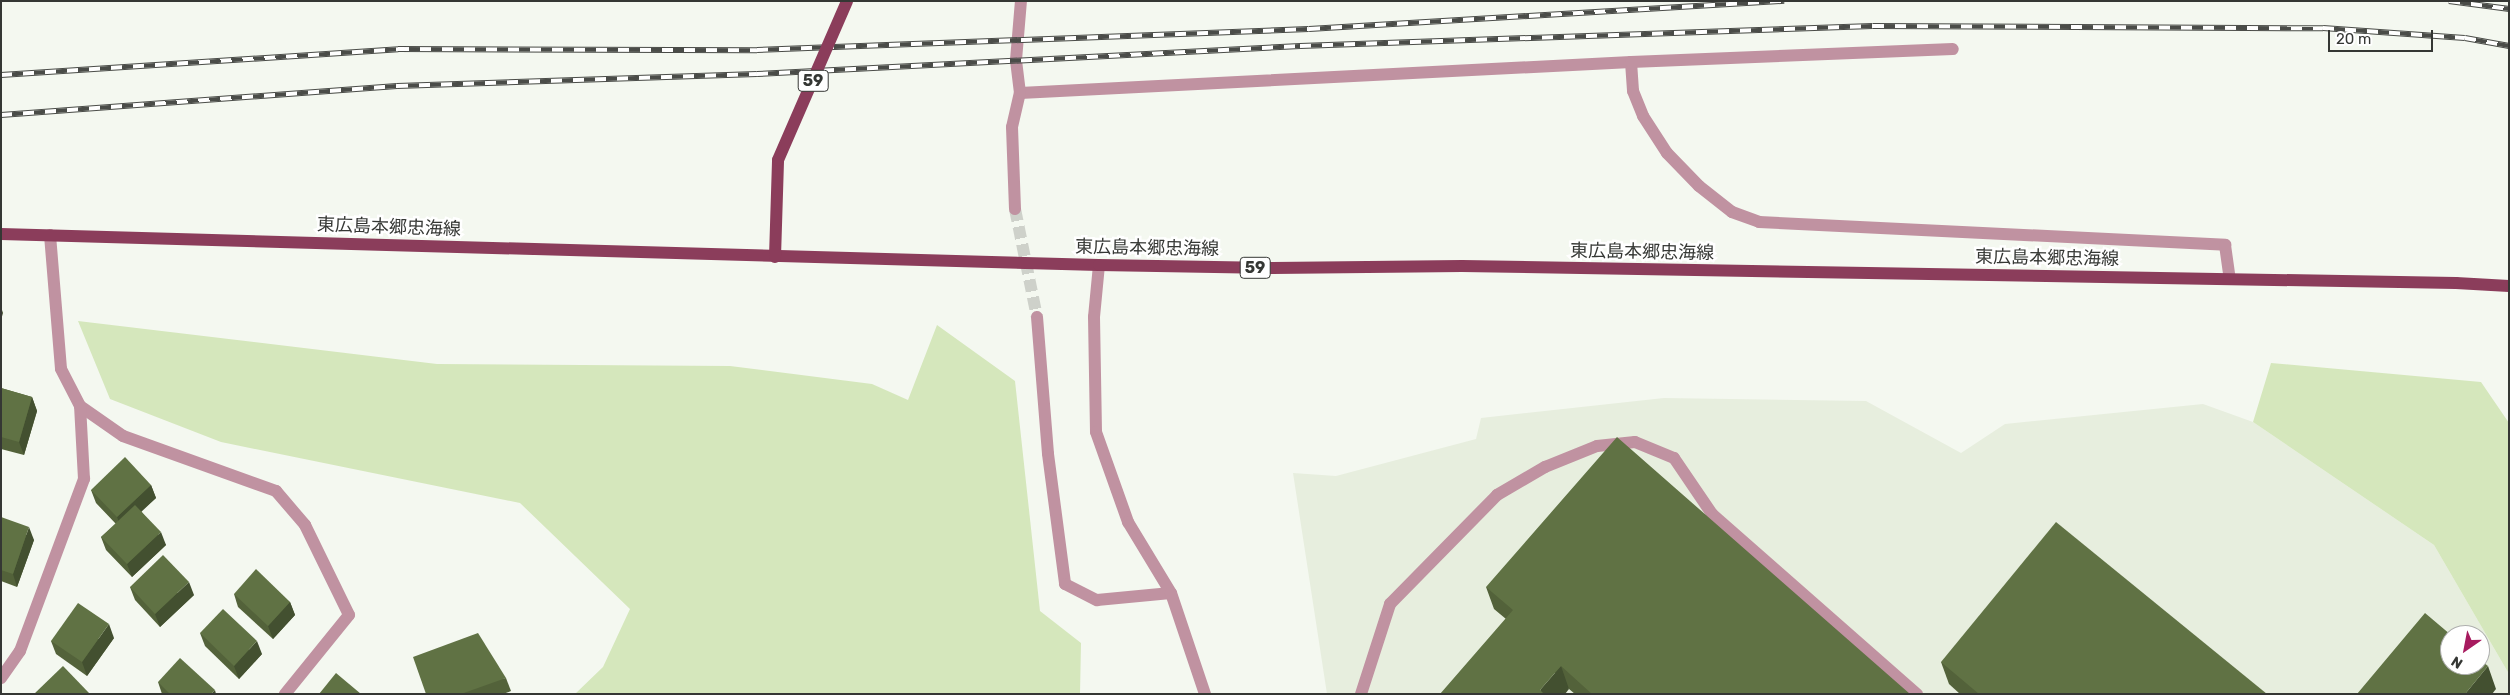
<!DOCTYPE html>
<meta charset="utf-8">
<style>
body{margin:0}
#map{position:relative;width:2510px;height:695px;overflow:hidden;background:#f4f8f0;font-family:Rubik,"Noto Sans JP",sans-serif}
div>[style]{position:absolute}
[style*='--x']{left:calc(var(--x)*1px);top:calc(var(--y)*1px);width:calc(var(--w)*1px);rotate:calc(var(--a)*1deg)}
.built>*{inset:0;background:#e7eede}
.green>*{inset:0;background:#d5e7bc}
.minor-tunnel>*{height:12px;margin-top:-6px;transform-origin:0;background:repeating-linear-gradient(90deg,#ced1ca 0 12px,transparent 0 18px)}
.service>*{height:12px;margin:-6px;padding:0 6px;transform-origin:6px;border-radius:6px;background:#c092a1}
.minor>*{height:12px;margin:-6px;padding:0 6px;transform-origin:6px;border-radius:6px;background:#c092a1}
.tertiary>*{height:12px;margin:-6px;padding:0 6px;transform-origin:6px;border-radius:6px;background:#c092a1}
.primary>*{height:12px;margin:-6px;padding:0 6px;transform-origin:6px;border-radius:6px;background:#8b3d5b}
.rail>*{height:5.5px;margin-top:-2.75px;transform-origin:0;background:repeating-linear-gradient(90deg,#fff 0 11px,#4a4c48 0 22px);box-sizing:border-box;border-block:1px solid #4a4c48}
.primary-bridge>*{height:12px;margin:-6px;padding:0 6px;transform-origin:6px;border-radius:6px;background:#8b3d5b}
.wall>*{inset:0;background:#53623a}
.shaded-wall>*{inset:0;background:#435030}
.building>*{inset:0;background:#607244}
span{translate:-50% -50%;white-space:nowrap;text-align:center;line-height:1.15;-webkit-text-stroke:5px #fff;paint-order:stroke}
.shield-label span{padding:1px 4px;background:#fff;border:1px solid;border-radius:4px;-webkit-text-stroke-width:0}
.shield-label{font-size:16px;color:#353734;font-weight:700}
.street-label{font-size:18px;color:#353734}
.frame{position:absolute;inset:0;border:2px solid #353734;pointer-events:none}
.north{position:absolute;left:2440px;top:625px;width:50px;height:50px;box-sizing:border-box;background:#fff;border:1px solid #aeafae;border-radius:50%;rotate:213deg;font-size:14px;font-weight:700;line-height:20px;text-align:center;color:#353734}
.north::after{content:'';display:block;margin:auto;width:18px;height:22px;background:#a71b5f;clip-path:polygon(50% 0,100% 100%,50% 72%,0 100%)}
.scale{position:absolute;left:2328px;top:30px;width:105px;height:22px;box-sizing:border-box;border:2px solid #353734;border-top:0;padding-left:6px;font-size:15px;line-height:18px;white-space:nowrap;color:#353734;-webkit-text-stroke:4px #fff;paint-order:stroke}
</style>
<div id="map">
<div class="built">
<div style="clip-path:polygon(evenodd,1664px 398px,1866px 401px,1961px 453px,2005px 424px,2203px 404px,2253px 422px,2434px 545px,2509px 674px,2509px 694px,1327px 694px,1293px 473px,1336px 476px,1476px 439px,1481px 418px,1664px 398px,2450px 635px,2480px 635px,2480px 665px,2450px 665px,2450px 635px)"></div>
</div>
<div class="green">
<div style="clip-path:polygon(78px 321px,437px 364px,730px 366px,872px 384px,908px 400px,937px 325px,1015px 381px,1040px 611px,1081px 643px,1080px 694px,575px 694px,603px 667px,630px 609px,520px 503px,221px 442px,110px 399px)"></div>
<div style="clip-path:polygon(2271px 363px,2481px 382px,2509px 423px,2509px 674px,2434px 545px,2253px 422px)"></div>
</div>
<div class="minor-tunnel">
<div style="--x:1015;--y:209;--w:110;--a:78.5"></div>
</div>
<div class="service">
<div style="--x:1361;--y:694;--w:95;--a:-72.1"></div>
<div style="--x:1390;--y:604;--w:153;--a:-45.5"></div>
<div style="--x:1497;--y:495;--w:56;--a:-30.3"></div>
<div style="--x:1545;--y:467;--w:56;--a:-22"></div>
<div style="--x:1597;--y:446;--w:38;--a:-6"></div>
<div style="--x:1635;--y:442;--w:42;--a:22.3"></div>
<div style="--x:1674;--y:458;--w:68;--a:55.8"></div>
<div style="--x:1712;--y:514;--w:273;--a:41.3"></div>
</div>
<div class="minor">
<div style="--x:1631;--y:62;--w:29;--a:86"></div>
<div style="--x:1633;--y:91;--w:27;--a:68"></div>
<div style="--x:1643;--y:116;--w:44;--a:57"></div>
<div style="--x:1667;--y:153;--w:46;--a:45.9"></div>
<div style="--x:1699;--y:186;--w:42;--a:38.2"></div>
<div style="--x:1732;--y:212;--w:29;--a:20"></div>
<div style="--x:1759;--y:222;--w:467;--a:2.8"></div>
<div style="--x:2225;--y:245;--w:34;--a:82"></div>
<div style="--x:1020;--y:93;--w:612;--a:-2.9"></div>
<div style="--x:1631;--y:62;--w:322;--a:-2.3"></div>
<div style="--x:1015;--y:209;--w:82;--a:-92.1"></div>
<div style="--x:1012;--y:127;--w:35;--a:-77"></div>
<div style="--x:1020;--y:93;--w:33;--a:-97"></div>
<div style="--x:1016;--y:60;--w:59;--a:-85.2"></div>
<div style="--x:50;--y:235;--w:134;--a:85.3"></div>
<div style="--x:61;--y:369;--w:42;--a:62.8"></div>
<div style="--x:80;--y:406;--w:52;--a:34.9"></div>
<div style="--x:123;--y:436;--w:163;--a:19.8"></div>
<div style="--x:276;--y:491;--w:45;--a:49.5"></div>
<div style="--x:305;--y:525;--w:100;--a:63.9"></div>
<div style="--x:349;--y:615;--w:102;--a:129"></div>
<div style="--x:1037;--y:317;--w:137;--a:85.4"></div>
<div style="--x:1048;--y:454;--w:131;--a:82.5"></div>
<div style="--x:1065;--y:584;--w:36;--a:27"></div>
<div style="--x:1097;--y:600;--w:74;--a:-5.4"></div>
<div style="--x:1;--y:678;--w:33;--a:-55"></div>
<div style="--x:20;--y:651;--w:184;--a:-69.6"></div>
<div style="--x:84;--y:479;--w:73;--a:-93.1"></div>
</div>
<div class="tertiary">
<div style="--x:1099;--y:265;--w:52;--a:95.5"></div>
<div style="--x:1094;--y:317;--w:115;--a:89"></div>
<div style="--x:1096;--y:432;--w:96;--a:70.4"></div>
<div style="--x:1128;--y:522;--w:83;--a:58.8"></div>
<div style="--x:1171;--y:593;--w:107;--a:71.4"></div>
</div>
<div class="primary">
<div style="--x:1;--y:234;--w:1098;--a:1.62"></div>
<div style="--x:1099;--y:265;--w:174;--a:1"></div>
<div style="--x:1273;--y:268;--w:189;--a:-0.6"></div>
<div style="--x:1462;--y:266;--w:994;--a:0.98"></div>
<div style="--x:2456;--y:283;--w:53;--a:3.2"></div>
<div style="--x:775;--y:257;--w:97;--a:-88.2"></div>
</div>
<div class="rail">
<div style="--x:2449;--y:1;--w:61;--a:7.6"></div>
<div style="--x:1;--y:75;--w:398;--a:-3.7"></div>
<div style="--x:398;--y:49;--w:359;--a:0.2"></div>
<div style="--x:757;--y:50;--w:552;--a:-2.18"></div>
<div style="--x:1309;--y:29;--w:476;--a:-3.4"></div>
<div style="--x:1;--y:115;--w:397;--a:-4.2"></div>
<div style="--x:397;--y:86;--w:360;--a:-1.9"></div>
<div style="--x:757;--y:74;--w:544;--a:-2.95"></div>
<div style="--x:1300;--y:46;--w:573;--a:-2"></div>
<div style="--x:1873;--y:26;--w:450;--a:0.3"></div>
<div style="--x:2323;--y:28;--w:142;--a:4"></div>
<div style="--x:2465;--y:38;--w:45;--a:10.3"></div>
</div>
<div class="primary-bridge">
<div style="--x:778;--y:160;--w:173;--a:-66.5"></div>
</div>
<div class="wall">
<div style="clip-path:polygon(1px 388px,32px 397px,37px 411px,24px 455px,1px 449px)"></div>
<div style="clip-path:polygon(151px 485px,156px 498px,141px 511px,166px 545px,132px 577px,106px 550px,101px 537px,116px 524px,96px 503px,91px 490px)"></div>
<div style="clip-path:polygon(1px 517px,34px 540px,17px 587px,1px 581px)"></div>
<div style="clip-path:polygon(130px 587px,194px 595px,160px 627px,135px 600px)"></div>
<div style="clip-path:polygon(1486px 587px,1910px 694px,1575px 694px,1569px 689px,1506px 619px,1494px 609px)"></div>
<div style="clip-path:polygon(234px 594px,290px 602px,295px 615px,273px 639px,238px 607px)"></div>
<div style="clip-path:polygon(200px 633px,262px 654px,239px 679px,205px 646px)"></div>
<div style="clip-path:polygon(114px 638px,87px 676px,56px 654px,51px 641px)"></div>
<div style="clip-path:polygon(1941px 662px,2267px 694px,1960px 694px,1949px 684px)"></div>
<div style="clip-path:polygon(506px 678px,511px 691px,503px 694px,426px 694px)"></div>
<div style="clip-path:polygon(158px 682px,216px 694px,162px 694px)"></div>
</div>
<div class="shaded-wall">
<div style="clip-path:polygon(1px 307px,3px 313px,1px 320px)"></div>
<div style="clip-path:polygon(32px 397px,37px 411px,24px 455px,19px 442px)"></div>
<div style="clip-path:polygon(151px 485px,156px 498px,122px 530px,117px 517px)"></div>
<div style="clip-path:polygon(29px 527px,34px 540px,17px 587px,13px 574px)"></div>
<div style="clip-path:polygon(161px 532px,166px 545px,132px 577px,127px 564px)"></div>
<div style="clip-path:polygon(189px 582px,194px 595px,160px 627px,155px 614px)"></div>
<div style="clip-path:polygon(290px 602px,295px 615px,273px 639px,268px 626px)"></div>
<div style="clip-path:polygon(109px 624px,114px 638px,87px 676px,82px 662px)"></div>
<div style="clip-path:polygon(257px 641px,262px 654px,239px 679px,234px 666px)"></div>
<div style="clip-path:polygon(1561px 666px,1569px 689px,1565px 694px,1542px 694px,1540px 690px)"></div>
<div style="clip-path:polygon(2488px 666px,2496px 689px,2492px 694px,2465px 694px)"></div>
<div style="clip-path:polygon(215px 690px,216px 694px,211px 694px)"></div>
</div>
<div class="building">
<div style="clip-path:polygon(1px 388px,32px 397px,19px 442px,1px 437px)"></div>
<div style="clip-path:polygon(1617px 437px,1910px 694px,1592px 694px,1561px 666px,1540px 690px,1544px 694px,1440px 694px,1513px 610px,1486px 587px)"></div>
<div style="clip-path:polygon(125px 457px,151px 485px,117px 517px,91px 490px)"></div>
<div style="clip-path:polygon(135px 505px,161px 532px,127px 564px,101px 537px)"></div>
<div style="clip-path:polygon(1px 517px,29px 527px,13px 574px,1px 570px)"></div>
<div style="clip-path:polygon(2056px 522px,2267px 694px,1979px 694px,1941px 662px)"></div>
<div style="clip-path:polygon(163px 555px,189px 582px,155px 614px,130px 587px)"></div>
<div style="clip-path:polygon(256px 569px,290px 602px,268px 626px,234px 594px)"></div>
<div style="clip-path:polygon(78px 603px,109px 624px,82px 662px,51px 641px)"></div>
<div style="clip-path:polygon(223px 609px,257px 641px,234px 666px,200px 633px)"></div>
<div style="clip-path:polygon(2425px 613px,2451px 635px,2450px 635px,2450px 665px,2480px 665px,2480px 660px,2488px 666px,2465px 694px,2357px 694px)"></div>
<div style="clip-path:polygon(478px 633px,506px 678px,461px 694px,426px 694px,413px 657px)"></div>
<div style="clip-path:polygon(180px 658px,215px 690px,211px 694px,170px 694px,158px 682px)"></div>
<div style="clip-path:polygon(63px 666px,89px 693px,34px 694px)"></div>
<div style="clip-path:polygon(336px 673px,361px 694px,319px 694px)"></div>
</div>
<div class="shield-label">
<span style="left:813px;top:81px">59</span>
<span style="left:1255px;top:268px">59</span>
</div>
<div class="street-label">
<span style="left:389px;top:227px;rotate:2deg">東広島本郷忠海線</span>
<span style="left:1147px;top:248px;rotate:1deg">東広島本郷忠海線</span>
<span style="left:1642px;top:252px;rotate:1deg">東広島本郷忠海線</span>
<span style="left:2047px;top:258px;rotate:1deg">東広島本郷忠海線</span>
</div>
<div class="frame"></div>
<div class="north">N</div>
<div class="scale">20 m</div>
</div>
